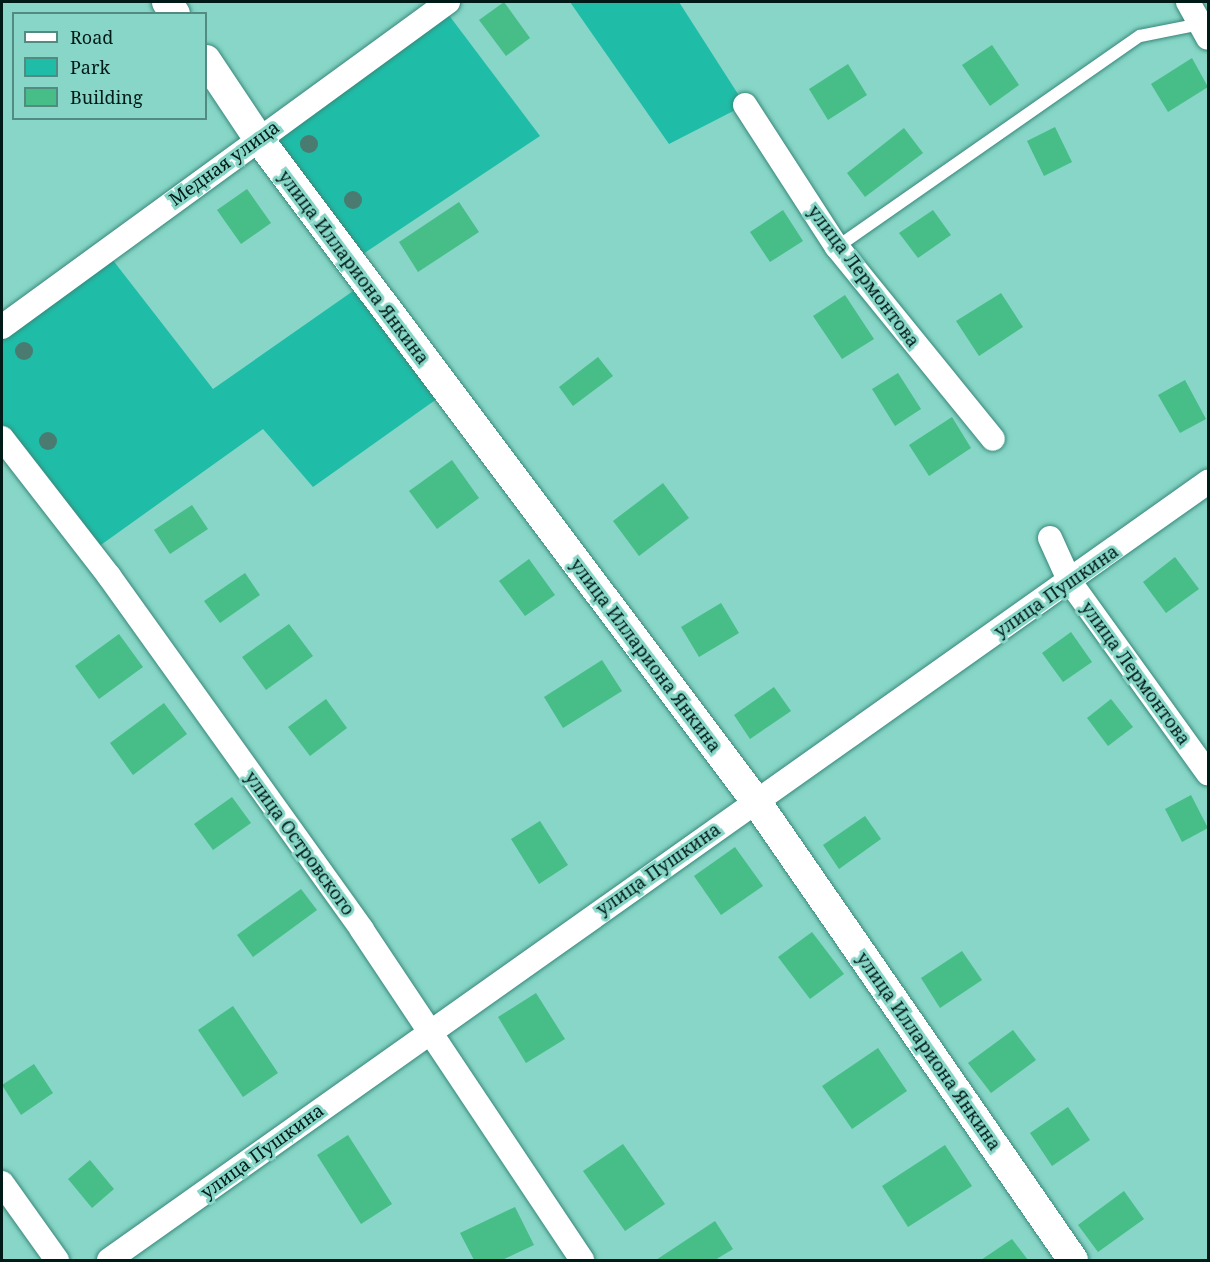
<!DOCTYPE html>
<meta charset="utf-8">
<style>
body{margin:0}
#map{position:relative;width:1210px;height:1262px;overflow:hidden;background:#87d6c7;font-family:"Noto Serif",serif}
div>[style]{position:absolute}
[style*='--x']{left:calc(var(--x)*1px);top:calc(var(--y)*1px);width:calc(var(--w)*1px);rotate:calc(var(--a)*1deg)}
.green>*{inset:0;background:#1fbda8}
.building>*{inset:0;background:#47bd88}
.roads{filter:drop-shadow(0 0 2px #38887b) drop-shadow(0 0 2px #38887b)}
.service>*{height:12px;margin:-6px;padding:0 6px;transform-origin:6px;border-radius:6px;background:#fff}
.minor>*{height:24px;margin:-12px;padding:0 12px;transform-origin:12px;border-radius:12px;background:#fff}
.tertiary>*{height:30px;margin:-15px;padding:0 15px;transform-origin:15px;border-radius:15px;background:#fff}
.trees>*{width:18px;height:18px;margin:-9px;border-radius:50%;background:#497b71}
span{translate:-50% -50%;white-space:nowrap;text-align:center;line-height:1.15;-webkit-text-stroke:6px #87d6c7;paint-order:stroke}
.street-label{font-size:18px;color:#001b17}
.frame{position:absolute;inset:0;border:3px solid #001b17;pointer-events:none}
.legend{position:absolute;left:12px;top:12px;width:195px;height:108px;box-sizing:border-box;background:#87d6c7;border:2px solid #518b81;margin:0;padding:8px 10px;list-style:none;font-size:18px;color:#001b17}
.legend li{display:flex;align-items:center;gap:12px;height:30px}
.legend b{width:30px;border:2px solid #518b81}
</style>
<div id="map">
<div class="green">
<div style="clip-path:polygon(570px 2px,679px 2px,745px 105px,669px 144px)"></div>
<div style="clip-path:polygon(442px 6px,540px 136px,351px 262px,258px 138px)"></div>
<div style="clip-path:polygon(105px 250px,213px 389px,366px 282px,448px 391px,313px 487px,263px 429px,91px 552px,2px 438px,2px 327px)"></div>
</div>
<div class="building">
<div style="clip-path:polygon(504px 2px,530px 38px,506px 56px,479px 20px)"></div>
<div style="clip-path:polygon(992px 45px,1019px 85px,990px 106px,962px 65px)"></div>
<div style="clip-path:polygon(1192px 58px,1208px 87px,1168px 112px,1151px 84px)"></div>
<div style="clip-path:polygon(848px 64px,867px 95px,828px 120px,809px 89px)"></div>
<div style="clip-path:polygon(1055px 127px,1072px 162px,1044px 176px,1027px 141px)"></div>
<div style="clip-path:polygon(904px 128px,923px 153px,865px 197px,847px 173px)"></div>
<div style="clip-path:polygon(247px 189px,271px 223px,241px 244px,217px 210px)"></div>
<div style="clip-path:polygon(459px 202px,479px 232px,418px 272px,399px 242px)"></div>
<div style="clip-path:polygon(783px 210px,803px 241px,770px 262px,750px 232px)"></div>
<div style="clip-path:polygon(933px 210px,951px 235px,918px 258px,899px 233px)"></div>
<div style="clip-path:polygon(1001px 293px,1023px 327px,979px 356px,956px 321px)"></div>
<div style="clip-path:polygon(845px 295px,874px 339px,842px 359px,813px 316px)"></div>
<div style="clip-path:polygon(598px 357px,613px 376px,573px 406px,559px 387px)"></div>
<div style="clip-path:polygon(898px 373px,921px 409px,895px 426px,872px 389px)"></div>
<div style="clip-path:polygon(1185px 380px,1206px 419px,1180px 433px,1158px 395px)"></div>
<div style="clip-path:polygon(952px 417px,971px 448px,929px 476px,909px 445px)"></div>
<div style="clip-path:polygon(452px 460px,479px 498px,437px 529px,409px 491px)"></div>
<div style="clip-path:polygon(663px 483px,689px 518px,639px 556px,613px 521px)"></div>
<div style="clip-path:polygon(192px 505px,208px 529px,170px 554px,154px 530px)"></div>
<div style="clip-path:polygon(1175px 557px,1199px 589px,1166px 613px,1143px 582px)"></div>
<div style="clip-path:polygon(529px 559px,555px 595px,525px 616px,499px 581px)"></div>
<div style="clip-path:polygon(245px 573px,260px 595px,220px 623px,204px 601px)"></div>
<div style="clip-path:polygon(721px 603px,739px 633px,699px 657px,681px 627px)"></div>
<div style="clip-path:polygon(289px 624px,313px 656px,266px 690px,242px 657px)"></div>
<div style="clip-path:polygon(1071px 632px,1092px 662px,1063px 682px,1042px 653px)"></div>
<div style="clip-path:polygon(119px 634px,143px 667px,99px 699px,75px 666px)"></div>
<div style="clip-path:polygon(602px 660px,622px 691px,563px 728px,544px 697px)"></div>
<div style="clip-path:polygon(774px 687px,791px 711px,750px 739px,734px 715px)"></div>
<div style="clip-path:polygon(326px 699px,347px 728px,310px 756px,288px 727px)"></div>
<div style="clip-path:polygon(1111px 699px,1133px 727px,1108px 746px,1087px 718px)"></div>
<div style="clip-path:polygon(164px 703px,187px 734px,133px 775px,110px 743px)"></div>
<div style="clip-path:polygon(1191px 795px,1208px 828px,1182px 842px,1165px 809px)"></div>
<div style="clip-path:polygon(232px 797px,251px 823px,213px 850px,194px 824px)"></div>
<div style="clip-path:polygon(865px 816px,881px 839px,839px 869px,823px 845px)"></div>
<div style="clip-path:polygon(540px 821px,568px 865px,539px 884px,511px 839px)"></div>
<div style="clip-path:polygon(735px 847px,763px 886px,721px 915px,694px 876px)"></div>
<div style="clip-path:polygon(301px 889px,317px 910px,253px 957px,237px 935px)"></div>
<div style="clip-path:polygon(812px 932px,844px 974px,810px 999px,778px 957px)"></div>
<div style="clip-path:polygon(962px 951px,982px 980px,940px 1008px,921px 978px)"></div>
<div style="clip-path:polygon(536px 993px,565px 1039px,526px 1063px,498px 1017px)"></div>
<div style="clip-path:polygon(233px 1006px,278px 1073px,243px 1097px,198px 1030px)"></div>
<div style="clip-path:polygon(1013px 1030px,1036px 1060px,991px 1093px,968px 1063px)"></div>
<div style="clip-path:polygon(878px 1048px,907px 1091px,852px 1129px,822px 1086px)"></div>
<div style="clip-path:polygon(34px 1064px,53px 1093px,21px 1115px,2px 1085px)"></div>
<div style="clip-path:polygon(1068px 1107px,1090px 1140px,1052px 1166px,1030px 1133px)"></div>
<div style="clip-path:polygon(348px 1135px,392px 1204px,361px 1224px,317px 1155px)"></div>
<div style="clip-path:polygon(623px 1144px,665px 1204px,625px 1231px,583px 1171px)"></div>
<div style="clip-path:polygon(945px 1145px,972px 1186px,908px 1227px,882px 1186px)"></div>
<div style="clip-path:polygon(90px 1160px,114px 1189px,92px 1208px,68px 1179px)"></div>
<div style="clip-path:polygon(1124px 1191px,1144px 1219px,1098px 1252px,1078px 1225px)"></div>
<div style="clip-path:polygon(515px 1207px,534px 1245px,502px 1260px,474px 1260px,460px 1233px)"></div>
<div style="clip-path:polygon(715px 1221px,733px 1249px,715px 1260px,656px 1260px)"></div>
<div style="clip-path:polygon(1012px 1239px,1028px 1260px,981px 1260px)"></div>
</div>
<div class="roads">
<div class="service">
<div style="--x:837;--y:247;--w:369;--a:-34.9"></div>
<div style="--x:1140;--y:36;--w:61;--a:-11.3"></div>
</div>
<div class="minor">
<div style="--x:1188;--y:2;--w:41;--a:60.9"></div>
<div style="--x:745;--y:105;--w:169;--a:57.1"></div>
<div style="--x:837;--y:247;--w:247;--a:50.9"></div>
<div style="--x:2;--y:327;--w:552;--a:-36.08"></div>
<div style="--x:2;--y:438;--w:175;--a:52.2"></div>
<div style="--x:109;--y:576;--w:435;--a:54.4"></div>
<div style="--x:362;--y:930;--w:397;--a:56.3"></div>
<div style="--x:1050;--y:538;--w:48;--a:65.6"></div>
<div style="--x:1070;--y:582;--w:236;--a:54.2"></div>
<div style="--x:2;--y:1183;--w:95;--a:54.5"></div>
<div style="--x:109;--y:1260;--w:1347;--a:-35.3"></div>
</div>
<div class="tertiary">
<div style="--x:167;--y:2;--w:14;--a:56"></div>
<div style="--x:206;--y:60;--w:94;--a:56.3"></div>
<div style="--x:258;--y:138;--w:828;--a:53.1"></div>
<div style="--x:755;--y:800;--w:559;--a:55.34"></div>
</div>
</div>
<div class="trees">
<div style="left:309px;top:144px"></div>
<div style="left:353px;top:200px"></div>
<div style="left:24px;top:351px"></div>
<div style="left:48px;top:441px"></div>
</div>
<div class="street-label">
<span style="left:224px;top:163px;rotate:-36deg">Медная улица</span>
<span style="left:354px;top:267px;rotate:53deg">улица Иллариона Янкина</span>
<span style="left:864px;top:276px;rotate:53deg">улица Лермонтова</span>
<span style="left:1056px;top:591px;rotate:-35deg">улица Пушкина</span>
<span style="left:646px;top:655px;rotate:53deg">улица Иллариона Янкина</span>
<span style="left:1136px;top:673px;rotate:54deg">улица Лермонтова</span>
<span style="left:300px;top:843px;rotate:54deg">улица Островского</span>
<span style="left:658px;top:869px;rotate:-35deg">улица Пушкина</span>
<span style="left:929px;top:1051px;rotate:55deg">улица Иллариона Янкина</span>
<span style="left:262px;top:1151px;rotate:-36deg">улица Пушкина</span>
</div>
<div class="frame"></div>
<ul class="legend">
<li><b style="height:8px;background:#fff"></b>Road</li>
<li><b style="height:16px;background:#1fbda8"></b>Park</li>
<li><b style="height:16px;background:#47bd88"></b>Building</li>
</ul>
</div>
